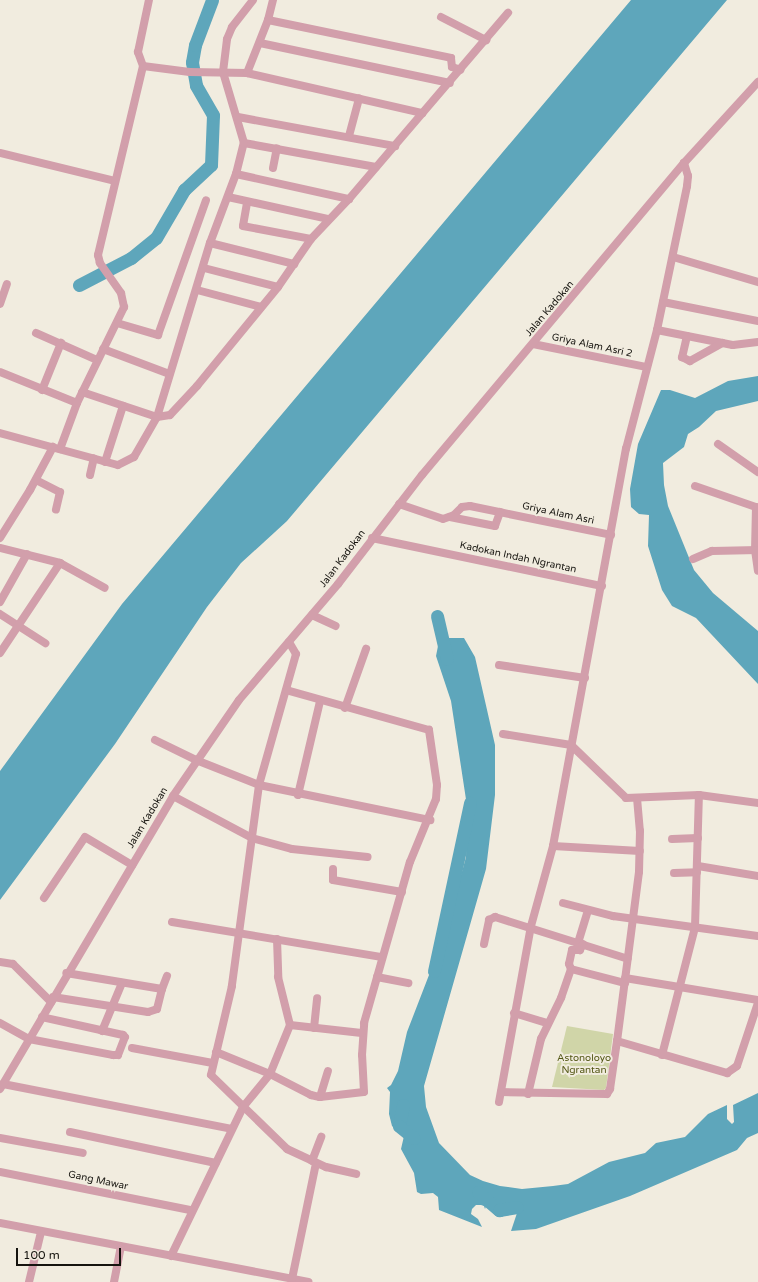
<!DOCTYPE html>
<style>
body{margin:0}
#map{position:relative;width:758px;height:1282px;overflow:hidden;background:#f1ecdf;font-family:"Varela Round",sans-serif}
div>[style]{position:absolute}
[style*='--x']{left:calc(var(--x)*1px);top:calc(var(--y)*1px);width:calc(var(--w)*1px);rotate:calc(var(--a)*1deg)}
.green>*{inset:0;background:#d0d5a8}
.water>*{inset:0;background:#5ea6bb}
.river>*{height:13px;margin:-6.5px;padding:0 6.5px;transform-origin:6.5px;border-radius:6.5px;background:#5ea6bb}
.minor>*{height:8px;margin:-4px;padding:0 4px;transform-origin:4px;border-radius:4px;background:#d29fab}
span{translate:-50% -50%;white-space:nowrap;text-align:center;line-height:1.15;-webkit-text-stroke:4px #f1ecdf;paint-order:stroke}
.street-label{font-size:10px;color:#16140f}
.park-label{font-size:10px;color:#535715}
.scale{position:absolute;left:16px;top:1248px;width:105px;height:18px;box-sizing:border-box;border:2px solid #16140f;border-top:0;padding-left:5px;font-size:12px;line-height:14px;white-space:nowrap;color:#16140f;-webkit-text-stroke:3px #f1ecdf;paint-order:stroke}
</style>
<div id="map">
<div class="green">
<div style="clip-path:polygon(567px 1026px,613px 1034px,606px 1088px,604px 1090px,552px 1087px)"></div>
</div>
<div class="water">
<div style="clip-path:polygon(631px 0,727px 0,287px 521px,241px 563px,207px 607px,115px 744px,0 900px,0 771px,122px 604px)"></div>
<div style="clip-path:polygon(758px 376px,758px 401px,716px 411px,699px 427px,688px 434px,684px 447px,663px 463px,664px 485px,668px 506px,694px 570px,713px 593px,758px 631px,758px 684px,696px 618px,672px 606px,662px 590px,648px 546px,649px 515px,639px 514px,631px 507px,630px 489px,638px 444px,661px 390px,670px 390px,695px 398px,728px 381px)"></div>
<div style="clip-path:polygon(448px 638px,464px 638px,475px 657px,495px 745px,495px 795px,486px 869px,424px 1086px,426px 1107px,439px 1143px,470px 1175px,483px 1181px,500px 1186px,522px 1189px,553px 1186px,568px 1184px,609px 1162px,645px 1153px,656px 1143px,685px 1137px,708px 1114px,727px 1105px,727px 1119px,732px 1124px,734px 1122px,733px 1105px,758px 1093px,758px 1133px,747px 1138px,737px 1150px,630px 1196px,536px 1229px,511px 1231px,517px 1213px,501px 1209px,493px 1202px,487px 1204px,485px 1209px,484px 1206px,481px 1205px,476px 1205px,472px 1209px,471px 1214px,478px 1219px,482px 1227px,439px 1210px,438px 1197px,433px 1193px,421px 1194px,417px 1192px,414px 1173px,401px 1149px,404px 1136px,398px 1132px,401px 1122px,398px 1122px,394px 1128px,392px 1126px,389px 1114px,390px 1092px,387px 1088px,391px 1085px,398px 1071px,407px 1032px,446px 931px,466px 857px,467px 806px,451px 701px,436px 656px,438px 646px)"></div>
</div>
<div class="river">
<div style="--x:79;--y:285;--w:59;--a:-27.4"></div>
<div style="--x:131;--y:258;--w:32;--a:-39"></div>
<div style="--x:156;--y:238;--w:56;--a:-59.7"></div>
<div style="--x:184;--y:190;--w:37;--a:-43"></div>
<div style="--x:211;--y:165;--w:50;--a:-87.7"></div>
<div style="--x:213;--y:115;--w:34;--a:-120"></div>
<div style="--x:196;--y:85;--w:23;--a:-100"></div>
<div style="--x:192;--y:62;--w:17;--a:-80"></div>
<div style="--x:195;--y:45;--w:48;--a:-69.3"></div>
<div style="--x:437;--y:616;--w:44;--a:76.9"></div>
<div style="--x:434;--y:971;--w:172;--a:-77.9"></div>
<div style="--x:403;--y:1105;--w:21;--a:101"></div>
<div style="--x:399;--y:1126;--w:19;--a:39"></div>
<div style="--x:478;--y:1192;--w:28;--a:41"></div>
<div style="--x:499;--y:1210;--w:18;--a:-9"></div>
</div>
<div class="minor">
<div style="--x:441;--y:17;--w:51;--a:27.1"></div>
<div style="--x:268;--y:20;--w:21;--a:-76"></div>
<div style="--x:260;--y:43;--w:194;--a:11.9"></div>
<div style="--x:143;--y:66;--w:47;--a:7.3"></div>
<div style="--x:190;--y:72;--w:57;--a:1"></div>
<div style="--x:247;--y:73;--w:180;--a:12.9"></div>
<div style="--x:247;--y:73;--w:57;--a:-68.4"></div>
<div style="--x:268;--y:20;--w:187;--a:11.7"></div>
<div style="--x:451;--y:58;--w:9;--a:84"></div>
<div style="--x:452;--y:67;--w:9;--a:18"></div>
<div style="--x:238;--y:117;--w:160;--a:10.5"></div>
<div style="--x:349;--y:136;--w:39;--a:-75"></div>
<div style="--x:244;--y:143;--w:134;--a:10.3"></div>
<div style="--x:0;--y:153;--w:118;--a:13.7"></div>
<div style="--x:273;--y:168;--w:20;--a:-79"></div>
<div style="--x:236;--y:174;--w:116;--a:12.5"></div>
<div style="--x:228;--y:197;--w:102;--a:12.4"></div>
<div style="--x:247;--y:203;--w:23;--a:100"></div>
<div style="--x:243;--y:226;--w:69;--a:10.8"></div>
<div style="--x:210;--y:243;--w:87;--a:14"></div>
<div style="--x:673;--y:257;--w:89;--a:16.4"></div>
<div style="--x:204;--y:268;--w:76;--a:14.4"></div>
<div style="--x:197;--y:290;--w:66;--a:14.9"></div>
<div style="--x:663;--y:302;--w:97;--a:11.3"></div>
<div style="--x:0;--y:304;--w:21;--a:-71"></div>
<div style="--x:117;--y:323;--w:43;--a:16.3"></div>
<div style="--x:158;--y:335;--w:143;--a:-70.4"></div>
<div style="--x:657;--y:330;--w:77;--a:11.2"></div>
<div style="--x:733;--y:345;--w:25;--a:-7"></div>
<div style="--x:36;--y:333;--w:67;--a:23.9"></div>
<div style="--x:687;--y:336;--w:22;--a:103"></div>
<div style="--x:682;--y:357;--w:9;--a:27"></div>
<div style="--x:690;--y:361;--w:37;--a:-29"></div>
<div style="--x:533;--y:344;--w:115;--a:11.5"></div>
<div style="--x:103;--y:349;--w:71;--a:20.7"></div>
<div style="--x:0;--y:372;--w:83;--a:21.9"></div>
<div style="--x:42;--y:390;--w:51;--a:-68"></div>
<div style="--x:82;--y:392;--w:79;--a:18.4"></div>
<div style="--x:157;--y:417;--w:13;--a:-9"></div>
<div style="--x:170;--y:415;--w:40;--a:-47"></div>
<div style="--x:197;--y:386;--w:128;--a:-50.7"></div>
<div style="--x:278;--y:287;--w:58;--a:-55.5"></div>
<div style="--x:311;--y:239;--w:55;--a:-46.5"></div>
<div style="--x:349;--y:199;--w:245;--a:-49.5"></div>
<div style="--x:0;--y:433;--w:122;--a:15.2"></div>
<div style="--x:118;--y:465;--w:18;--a:-27"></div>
<div style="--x:134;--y:457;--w:46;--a:-60.1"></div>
<div style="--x:157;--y:417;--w:182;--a:-73.1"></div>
<div style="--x:210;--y:243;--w:74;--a:-69.4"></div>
<div style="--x:236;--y:174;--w:32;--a:-76"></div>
<div style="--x:244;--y:143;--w:74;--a:-106.5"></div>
<div style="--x:223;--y:72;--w:33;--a:-83"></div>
<div style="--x:227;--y:39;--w:13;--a:-67"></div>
<div style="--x:232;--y:27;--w:34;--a:-52"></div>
<div style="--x:718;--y:444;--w:49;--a:35"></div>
<div style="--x:60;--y:449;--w:49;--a:-69.7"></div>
<div style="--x:77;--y:403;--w:107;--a:-63.9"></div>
<div style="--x:124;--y:307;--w:14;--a:-102"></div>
<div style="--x:121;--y:293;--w:37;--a:-125"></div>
<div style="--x:100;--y:263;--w:8;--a:-104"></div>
<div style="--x:98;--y:255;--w:194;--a:-76.6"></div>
<div style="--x:143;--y:66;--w:15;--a:-110"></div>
<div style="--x:138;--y:52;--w:53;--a:-78.1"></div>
<div style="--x:105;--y:462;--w:59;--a:-72.2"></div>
<div style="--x:90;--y:475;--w:17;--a:-77"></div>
<div style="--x:36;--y:480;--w:27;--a:27"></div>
<div style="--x:60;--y:492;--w:18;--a:103"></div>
<div style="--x:695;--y:486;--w:65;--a:19"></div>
<div style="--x:756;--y:507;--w:43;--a:91.3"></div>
<div style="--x:755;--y:550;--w:21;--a:82"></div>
<div style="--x:399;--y:504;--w:46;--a:18.8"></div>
<div style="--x:443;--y:519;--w:12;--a:-20"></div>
<div style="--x:454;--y:515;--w:11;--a:-45"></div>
<div style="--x:462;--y:507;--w:8;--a:-7"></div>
<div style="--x:470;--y:506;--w:144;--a:11.6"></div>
<div style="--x:450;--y:517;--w:46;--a:11.3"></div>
<div style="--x:495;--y:526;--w:15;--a:-70"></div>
<div style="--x:0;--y:538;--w:57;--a:-58"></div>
<div style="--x:30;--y:490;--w:49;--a:-61.9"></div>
<div style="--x:372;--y:538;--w:235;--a:11.8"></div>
<div style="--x:0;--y:548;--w:62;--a:14"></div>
<div style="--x:60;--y:563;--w:51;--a:29.1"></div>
<div style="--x:693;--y:559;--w:21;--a:-23"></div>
<div style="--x:712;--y:551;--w:46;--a:-1.2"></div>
<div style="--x:0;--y:602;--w:55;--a:-60.6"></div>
<div style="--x:0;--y:614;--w:54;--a:32.8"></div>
<div style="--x:312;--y:615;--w:26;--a:25"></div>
<div style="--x:289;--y:642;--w:14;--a:60"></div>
<div style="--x:296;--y:654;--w:136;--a:105.8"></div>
<div style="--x:259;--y:785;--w:203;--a:97.7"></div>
<div style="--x:232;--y:986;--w:91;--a:103.3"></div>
<div style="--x:211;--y:1075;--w:106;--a:44.2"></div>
<div style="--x:287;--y:1149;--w:43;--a:24.8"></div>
<div style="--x:326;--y:1167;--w:31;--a:13"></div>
<div style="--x:0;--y:653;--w:108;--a:-56.3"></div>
<div style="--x:499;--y:665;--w:87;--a:8.6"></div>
<div style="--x:345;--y:708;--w:63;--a:-70.4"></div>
<div style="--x:503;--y:734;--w:69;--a:9.2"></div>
<div style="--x:571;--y:745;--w:76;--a:43.9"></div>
<div style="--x:626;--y:798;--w:73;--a:-2.4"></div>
<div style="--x:699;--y:795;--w:60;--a:7.7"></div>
<div style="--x:155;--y:740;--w:46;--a:26"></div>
<div style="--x:196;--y:760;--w:68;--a:21.6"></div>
<div style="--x:259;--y:785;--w:175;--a:11.6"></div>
<div style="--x:298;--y:795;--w:97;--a:-76.8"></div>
<div style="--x:173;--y:796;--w:89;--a:28"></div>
<div style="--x:252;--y:838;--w:41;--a:15.4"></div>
<div style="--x:292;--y:849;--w:76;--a:6"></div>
<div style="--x:637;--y:798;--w:33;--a:85"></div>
<div style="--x:640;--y:831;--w:41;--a:91.4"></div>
<div style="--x:639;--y:872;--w:170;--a:97.4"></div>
<div style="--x:617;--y:1041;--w:115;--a:16.2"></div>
<div style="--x:727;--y:1073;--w:12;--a:-35"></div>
<div style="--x:737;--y:1066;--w:66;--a:-71.6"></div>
<div style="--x:672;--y:839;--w:26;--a:-2"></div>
<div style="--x:553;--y:846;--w:87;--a:3.3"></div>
<div style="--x:698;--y:866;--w:61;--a:9.5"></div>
<div style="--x:333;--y:869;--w:11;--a:90"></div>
<div style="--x:333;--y:880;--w:70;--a:9.9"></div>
<div style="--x:674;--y:873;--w:23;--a:-2"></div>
<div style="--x:44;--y:898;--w:73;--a:-56.1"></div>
<div style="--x:85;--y:837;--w:55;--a:30.8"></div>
<div style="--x:563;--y:903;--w:52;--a:14.6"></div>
<div style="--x:613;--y:916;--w:146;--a:7.9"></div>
<div style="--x:172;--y:922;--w:213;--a:9.5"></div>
<div style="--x:277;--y:939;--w:38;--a:88"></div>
<div style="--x:278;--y:977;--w:49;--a:76"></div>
<div style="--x:578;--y:943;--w:34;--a:-73"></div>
<div style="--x:484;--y:944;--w:25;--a:-78"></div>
<div style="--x:489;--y:920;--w:7;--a:-27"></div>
<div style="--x:495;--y:917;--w:139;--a:17.5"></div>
<div style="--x:583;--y:944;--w:7;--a:117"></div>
<div style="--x:580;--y:950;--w:8;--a:180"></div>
<div style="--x:572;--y:950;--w:14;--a:102"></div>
<div style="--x:569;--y:964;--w:5;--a:68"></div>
<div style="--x:571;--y:969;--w:56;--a:14.5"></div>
<div style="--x:0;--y:962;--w:13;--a:9"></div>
<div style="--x:13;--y:964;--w:54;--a:45"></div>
<div style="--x:377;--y:977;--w:32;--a:11"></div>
<div style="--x:625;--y:978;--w:135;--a:9.4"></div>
<div style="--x:162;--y:989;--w:14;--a:-69"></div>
<div style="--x:53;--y:997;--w:96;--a:9"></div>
<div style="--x:148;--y:1012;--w:9;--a:-18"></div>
<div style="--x:157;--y:1009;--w:21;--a:-76"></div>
<div style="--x:162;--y:989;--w:97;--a:-170.5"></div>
<div style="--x:514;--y:1013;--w:34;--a:17"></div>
<div style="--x:0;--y:1023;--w:33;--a:29"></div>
<div style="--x:29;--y:1039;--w:86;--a:10.8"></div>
<div style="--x:113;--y:1055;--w:5;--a:0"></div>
<div style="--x:118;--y:1055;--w:19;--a:-69"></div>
<div style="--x:125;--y:1037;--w:3;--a:-135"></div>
<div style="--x:123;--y:1035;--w:83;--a:-167.5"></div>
<div style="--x:314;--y:1028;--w:30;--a:-84"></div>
<div style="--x:102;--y:1031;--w:52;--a:-67.4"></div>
<div style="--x:132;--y:1048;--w:82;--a:10.5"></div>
<div style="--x:216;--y:1052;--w:58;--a:22.2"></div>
<div style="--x:270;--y:1074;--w:46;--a:27.1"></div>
<div style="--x:311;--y:1095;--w:9;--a:13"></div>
<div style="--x:320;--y:1097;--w:44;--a:-6.5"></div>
<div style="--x:364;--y:1092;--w:37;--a:-93"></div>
<div style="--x:362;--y:1055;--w:32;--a:-86"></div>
<div style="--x:364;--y:1023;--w:167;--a:-74.1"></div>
<div style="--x:410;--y:862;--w:68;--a:-67.6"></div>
<div style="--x:436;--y:799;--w:14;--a:-86"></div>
<div style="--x:437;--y:785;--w:56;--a:-98.3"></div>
<div style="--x:429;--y:730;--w:148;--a:-164.4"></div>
<div style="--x:662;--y:1055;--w:132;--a:-75.5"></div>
<div style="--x:695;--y:927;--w:132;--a:-88.3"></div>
<div style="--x:3;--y:1084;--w:233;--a:11.1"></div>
<div style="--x:0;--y:1089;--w:340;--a:-59.4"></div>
<div style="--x:173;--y:796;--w:116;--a:-55.5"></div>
<div style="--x:239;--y:700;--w:153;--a:-49.5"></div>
<div style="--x:338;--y:584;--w:138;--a:-52.4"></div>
<div style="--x:422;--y:475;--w:407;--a:-50"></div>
<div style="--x:684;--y:163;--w:110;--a:-47.6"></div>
<div style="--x:501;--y:1092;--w:106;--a:1.1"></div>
<div style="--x:607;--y:1094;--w:6;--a:-59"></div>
<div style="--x:610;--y:1089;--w:49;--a:-81.7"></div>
<div style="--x:528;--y:1094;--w:57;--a:-76.7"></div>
<div style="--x:541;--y:1039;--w:46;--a:-64"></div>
<div style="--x:561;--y:998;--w:31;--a:-71"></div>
<div style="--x:320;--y:1097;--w:27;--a:-73"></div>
<div style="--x:499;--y:1102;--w:179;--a:-79.7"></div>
<div style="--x:531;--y:926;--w:83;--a:-74.6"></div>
<div style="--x:553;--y:846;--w:404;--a:-79.6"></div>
<div style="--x:626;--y:449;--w:123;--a:-75.4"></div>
<div style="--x:657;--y:330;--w:147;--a:-78.2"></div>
<div style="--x:687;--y:186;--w:10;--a:-84"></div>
<div style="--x:688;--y:176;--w:14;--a:-107"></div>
<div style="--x:70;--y:1132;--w:149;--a:12"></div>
<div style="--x:0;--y:1138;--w:84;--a:10.2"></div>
<div style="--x:312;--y:1161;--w:26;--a:-69"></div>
<div style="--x:0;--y:1172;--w:195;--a:11.3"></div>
<div style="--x:0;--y:1223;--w:314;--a:10.8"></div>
<div style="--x:171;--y:1256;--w:165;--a:-64.2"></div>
<div style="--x:243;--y:1107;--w:43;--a:-50.7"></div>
<div style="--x:270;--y:1074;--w:53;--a:-67.8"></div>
<div style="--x:290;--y:1025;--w:72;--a:6.3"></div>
<div style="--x:292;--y:1279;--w:118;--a:-78.3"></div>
<div style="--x:29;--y:1282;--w:51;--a:-76.5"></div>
<div style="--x:114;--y:1282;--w:36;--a:-79"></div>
</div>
<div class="street-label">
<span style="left:550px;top:309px;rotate:-50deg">Jalan Kadokan</span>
<span style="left:592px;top:346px;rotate:12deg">Griya Alam Asri 2</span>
<span style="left:558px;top:514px;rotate:12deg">Griya Alam Asri</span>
<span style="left:518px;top:558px;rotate:12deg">Kadokan Indah Ngrantan</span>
<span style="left:343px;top:559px;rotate:-53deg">Jalan Kadokan</span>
<span style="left:148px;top:818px;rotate:-59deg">Jalan Kadokan</span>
<span style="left:98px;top:1181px;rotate:12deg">Gang Mawar</span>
</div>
<div class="park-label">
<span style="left:584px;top:1064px">Astonoloyo<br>Ngrantan</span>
</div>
<div class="scale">100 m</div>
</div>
